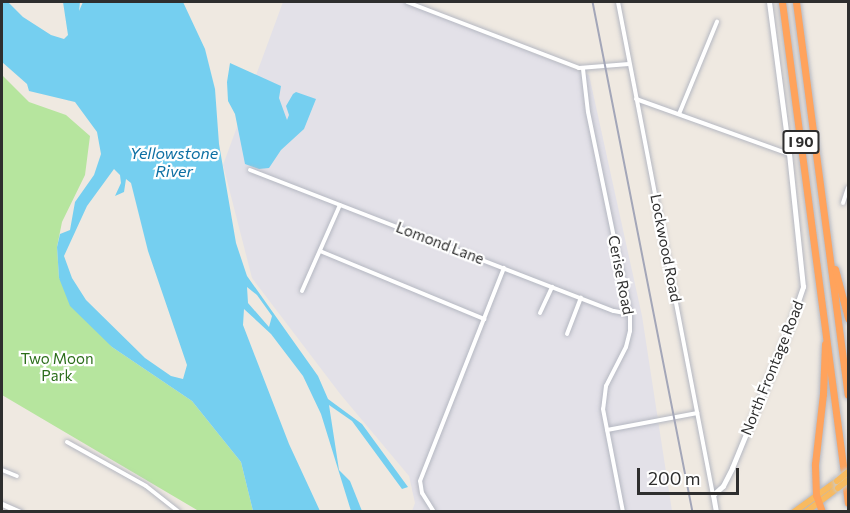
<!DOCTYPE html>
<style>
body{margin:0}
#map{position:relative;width:850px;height:513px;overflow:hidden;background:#efe9e1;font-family:Commissioner,sans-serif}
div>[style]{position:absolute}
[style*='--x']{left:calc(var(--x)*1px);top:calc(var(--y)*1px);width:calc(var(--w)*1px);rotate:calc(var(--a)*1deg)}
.industrial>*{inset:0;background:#e3e1e8}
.green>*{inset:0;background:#b6e59e}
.water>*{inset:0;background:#75cff0}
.roads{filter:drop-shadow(0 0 2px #b4b7c1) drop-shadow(0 0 2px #b4b7c1)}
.minor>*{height:4px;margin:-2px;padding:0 2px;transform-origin:2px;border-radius:2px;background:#fff}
.tertiary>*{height:4.5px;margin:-2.25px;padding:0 2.25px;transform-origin:2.25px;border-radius:2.25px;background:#fff}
.secondary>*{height:5px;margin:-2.5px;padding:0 2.5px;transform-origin:2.5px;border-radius:2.5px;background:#fff}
.trunk>*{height:6px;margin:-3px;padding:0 3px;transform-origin:3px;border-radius:3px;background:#f8ba60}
.motorway>*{height:7px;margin:-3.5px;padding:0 3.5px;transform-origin:3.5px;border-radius:3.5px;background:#ffa35c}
.rail>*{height:1.5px;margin:-0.75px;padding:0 0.75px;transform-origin:0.75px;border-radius:0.75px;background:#a3a6b8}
.bridges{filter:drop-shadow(0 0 2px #c9c9c9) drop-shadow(0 0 2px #c9c9c9)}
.trunk-bridge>*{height:6px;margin:-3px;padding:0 3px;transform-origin:3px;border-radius:3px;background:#f8ba60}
span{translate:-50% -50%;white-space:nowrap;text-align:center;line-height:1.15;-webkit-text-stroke:4.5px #fff;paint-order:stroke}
.shield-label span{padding:2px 4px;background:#fff;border:2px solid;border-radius:4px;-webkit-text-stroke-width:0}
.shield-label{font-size:14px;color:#2e2e2e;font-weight:700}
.street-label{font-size:15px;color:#2e2e2e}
.park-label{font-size:15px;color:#2c6e1b}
.water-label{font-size:16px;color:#0d6fa3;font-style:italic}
.frame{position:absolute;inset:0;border:3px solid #2e2e2e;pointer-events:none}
.scale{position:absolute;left:637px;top:468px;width:102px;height:27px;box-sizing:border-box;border:3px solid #2e2e2e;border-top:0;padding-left:8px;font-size:18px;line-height:21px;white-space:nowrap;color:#2e2e2e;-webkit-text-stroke:4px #fff;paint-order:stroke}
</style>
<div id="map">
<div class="industrial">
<div style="clip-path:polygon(283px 2px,403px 2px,589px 75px,642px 316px,672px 511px,412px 511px,415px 503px,409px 476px,341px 395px,252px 278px,223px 165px)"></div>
</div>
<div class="green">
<div style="clip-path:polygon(2px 75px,29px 102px,66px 115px,90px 136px,85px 175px,62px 222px,57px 247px,59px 278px,112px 347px,192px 401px,241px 462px,253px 511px,197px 510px,2px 395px)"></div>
</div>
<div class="water">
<div style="clip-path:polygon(evenodd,2px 2px,8px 2px,23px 17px,51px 35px,64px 39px,68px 35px,63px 2px,80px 2px,79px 11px,83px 2px,183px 2px,205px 49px,215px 89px,219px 144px,236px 243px,247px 276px,318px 376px,328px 399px,362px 424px,408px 487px,402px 489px,352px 421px,329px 405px,339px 470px,350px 481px,362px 511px,351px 511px,321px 414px,303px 376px,271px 334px,244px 309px,243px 325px,289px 444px,320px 511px,253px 511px,241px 462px,192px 401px,112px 347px,70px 306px,59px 278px,57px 247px,60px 234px,70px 230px,75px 202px,94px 175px,101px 154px,97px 132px,75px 102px,29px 91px,27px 84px,2px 62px,2px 2px,114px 169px,120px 175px,121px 183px,115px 196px,124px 192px,126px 179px,131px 183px,148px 251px,187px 365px,183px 379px,171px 376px,145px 358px,86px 300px,72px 278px,64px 256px,87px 206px,114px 169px,2px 2px,247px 287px,257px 295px,272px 316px,269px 327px,248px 303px,247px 287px)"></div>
<div style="clip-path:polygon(230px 63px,281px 86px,279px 98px,287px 120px,289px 115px,286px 106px,293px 94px,296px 92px,316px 99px,304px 129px,281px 150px,269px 168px,259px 169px,245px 164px,235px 114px,228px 101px,227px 82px)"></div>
</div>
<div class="roads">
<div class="minor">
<div style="--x:407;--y:2;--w:184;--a:21"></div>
<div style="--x:579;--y:68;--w:50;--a:-4.6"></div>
<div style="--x:618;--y:2;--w:502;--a:79.09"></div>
<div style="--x:583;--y:69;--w:43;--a:83.4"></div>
<div style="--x:588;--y:112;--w:206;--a:78.3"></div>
<div style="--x:630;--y:314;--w:17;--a:90"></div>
<div style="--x:630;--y:331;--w:16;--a:104"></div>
<div style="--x:626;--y:347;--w:44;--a:117.1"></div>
<div style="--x:606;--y:386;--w:23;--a:97"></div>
<div style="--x:603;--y:409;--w:105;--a:79"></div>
<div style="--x:636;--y:99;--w:163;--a:19.8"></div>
<div style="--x:679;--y:114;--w:100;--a:-67.6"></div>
<div style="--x:250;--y:170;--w:390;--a:21.2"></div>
<div style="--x:614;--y:311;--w:16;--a:11"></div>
<div style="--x:843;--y:203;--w:16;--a:-72"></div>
<div style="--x:320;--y:251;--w:178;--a:22.5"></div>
<div style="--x:302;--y:291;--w:94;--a:-66.2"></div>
<div style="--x:540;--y:313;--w:29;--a:-65"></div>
<div style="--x:567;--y:334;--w:39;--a:-69"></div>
<div style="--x:607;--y:430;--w:92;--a:-10.7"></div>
<div style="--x:67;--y:442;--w:90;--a:29.1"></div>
<div style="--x:146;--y:486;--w:42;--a:38.2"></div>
<div style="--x:2;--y:470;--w:16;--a:22"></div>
<div style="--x:434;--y:512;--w:22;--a:-122"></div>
<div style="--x:422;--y:493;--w:12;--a:-99"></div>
<div style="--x:420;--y:481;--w:229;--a:-68.5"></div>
</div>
<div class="tertiary">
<div style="--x:716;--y:512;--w:17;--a:-100"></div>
<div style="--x:713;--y:495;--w:13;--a:-42"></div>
<div style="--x:723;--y:486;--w:20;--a:-63"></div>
<div style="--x:732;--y:468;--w:145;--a:-67.7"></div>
<div style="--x:787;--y:334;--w:50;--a:-71.2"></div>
<div style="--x:803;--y:287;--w:134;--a:-96"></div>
<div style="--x:789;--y:154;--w:153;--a:-97.5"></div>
</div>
<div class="secondary">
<div style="--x:2;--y:504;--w:20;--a:24"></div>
</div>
<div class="trunk">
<div style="--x:794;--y:512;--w:53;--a:-35.8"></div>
<div style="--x:806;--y:512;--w:40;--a:-37"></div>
</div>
<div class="motorway">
<div style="--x:782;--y:2;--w:505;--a:82.5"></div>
<div style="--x:796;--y:2;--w:396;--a:82.5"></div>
<div style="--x:835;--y:269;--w:51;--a:75.1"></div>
<div style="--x:822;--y:512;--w:18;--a:-109"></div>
<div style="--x:816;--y:495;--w:31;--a:-92"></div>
<div style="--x:815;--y:464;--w:70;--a:-83.5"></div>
<div style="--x:823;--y:394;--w:50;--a:-87.7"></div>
</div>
</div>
<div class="rail">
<div style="--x:593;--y:2;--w:520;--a:78.91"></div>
</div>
<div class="bridges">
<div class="trunk-bridge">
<div style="--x:837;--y:481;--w:14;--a:-39"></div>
<div style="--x:838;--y:488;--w:13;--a:-39"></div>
</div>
</div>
<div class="shield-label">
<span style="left:801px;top:142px">I 90</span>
</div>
<div class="street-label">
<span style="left:440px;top:243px;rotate:21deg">Lomond Lane</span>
<span style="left:666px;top:248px;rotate:79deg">Lockwood Road</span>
<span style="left:621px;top:275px;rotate:79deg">Cerise Road</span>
<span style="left:772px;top:368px;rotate:-68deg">North Frontage Road</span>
</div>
<div class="park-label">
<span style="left:57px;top:367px">Two Moon<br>Park</span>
</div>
<div class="water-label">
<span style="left:174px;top:162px">Yellowstone<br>River</span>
</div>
<div class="frame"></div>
<div class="scale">200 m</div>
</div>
